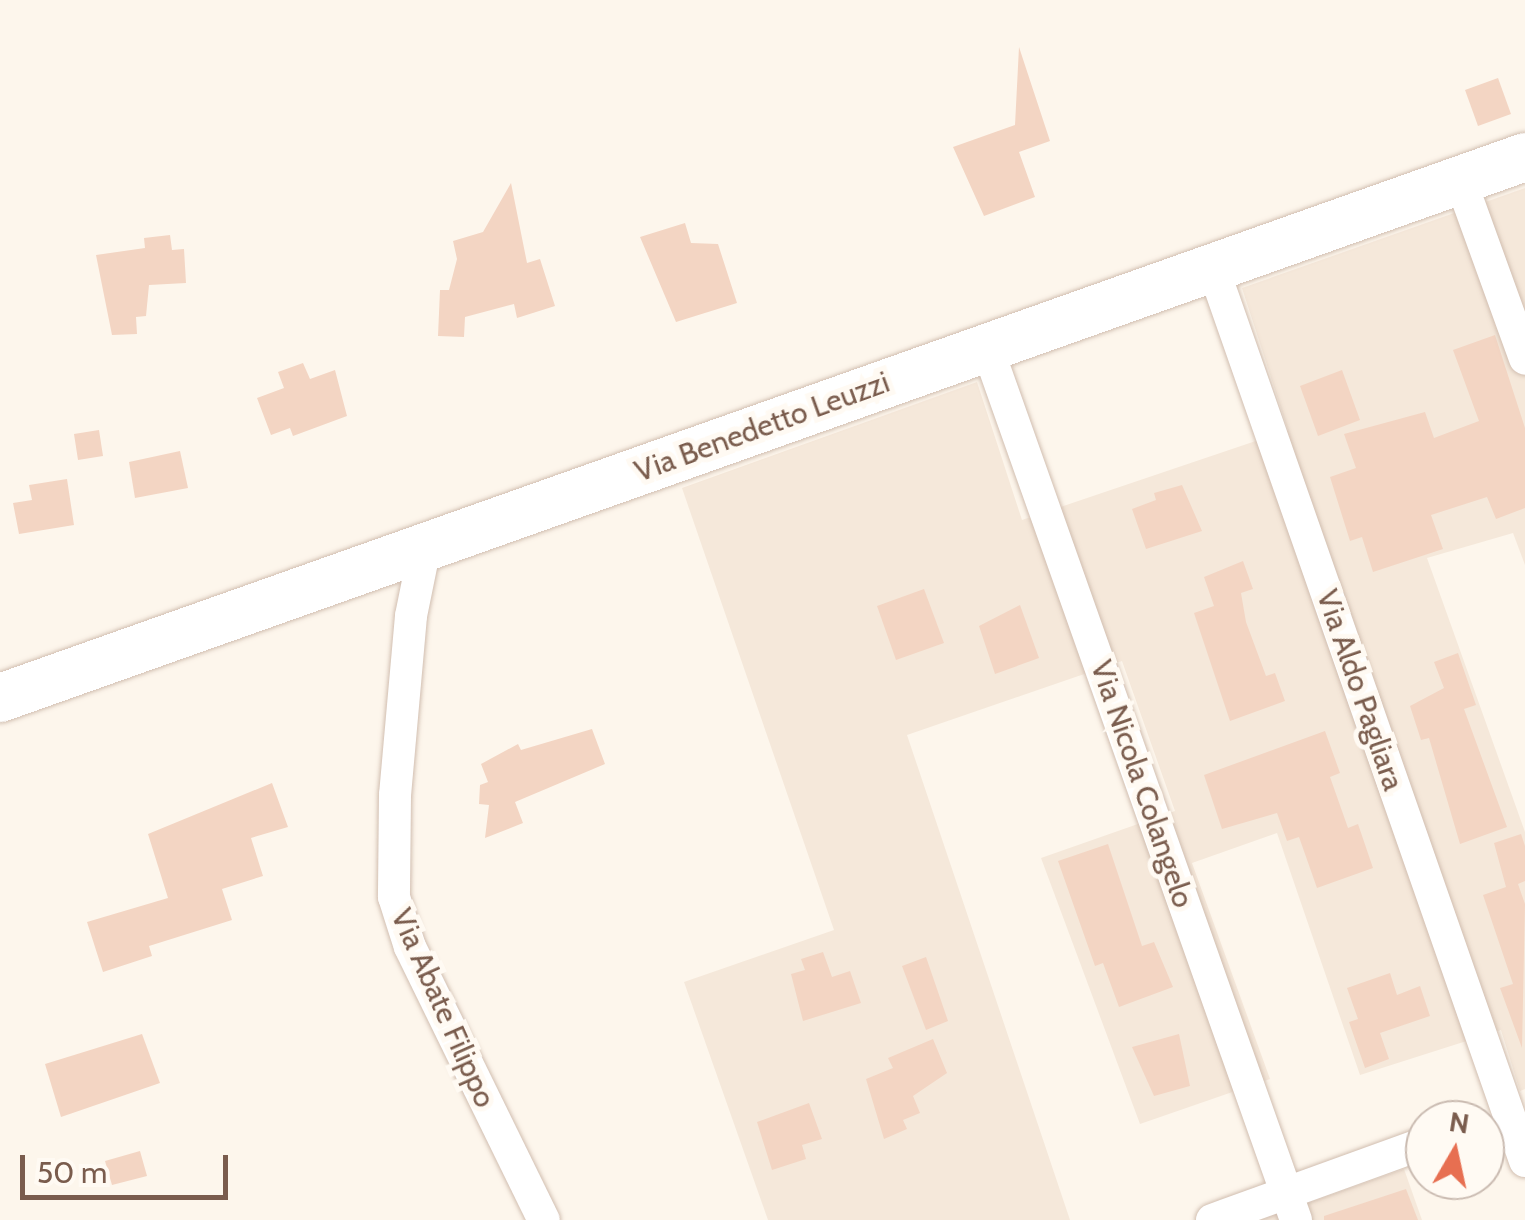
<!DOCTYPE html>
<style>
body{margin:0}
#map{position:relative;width:1525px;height:1220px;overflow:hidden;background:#fdf6ec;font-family:Cabin,sans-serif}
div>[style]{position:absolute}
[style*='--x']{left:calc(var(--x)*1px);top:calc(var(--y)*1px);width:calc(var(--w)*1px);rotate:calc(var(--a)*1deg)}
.residential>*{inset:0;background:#f5e8da}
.building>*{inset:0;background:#f3d5c3}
.roads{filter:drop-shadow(0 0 2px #d1beb0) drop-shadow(0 0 2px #d1beb0)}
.street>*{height:32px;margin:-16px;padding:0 16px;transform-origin:16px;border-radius:16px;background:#fff}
.secondary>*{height:48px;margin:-24px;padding:0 24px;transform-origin:24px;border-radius:24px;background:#fff}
span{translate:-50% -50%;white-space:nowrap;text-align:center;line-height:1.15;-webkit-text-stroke:10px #fffaf3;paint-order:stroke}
.street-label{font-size:30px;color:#7a5c4d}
.north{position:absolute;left:1405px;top:1100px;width:100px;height:100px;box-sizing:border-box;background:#fffaf3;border:2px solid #cabbb1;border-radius:50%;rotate:9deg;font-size:28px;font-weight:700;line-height:40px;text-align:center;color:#7a5c4d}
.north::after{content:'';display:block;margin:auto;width:35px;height:45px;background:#e76f51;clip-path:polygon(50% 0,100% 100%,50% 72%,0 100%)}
.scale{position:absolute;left:20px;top:1155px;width:208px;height:45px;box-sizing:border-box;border:5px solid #7a5c4d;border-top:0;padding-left:12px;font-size:30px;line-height:35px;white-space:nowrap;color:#7a5c4d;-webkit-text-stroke:8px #fffaf3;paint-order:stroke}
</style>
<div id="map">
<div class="residential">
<div style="clip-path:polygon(1525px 188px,1525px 565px,1513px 533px,1427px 558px,1525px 832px,1525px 1089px,1520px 1091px,1501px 1030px,1360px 1075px,1277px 833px,1192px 863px,1270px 1079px,1140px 1124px,1041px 858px,1175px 811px,1122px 661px,907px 735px,1070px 1220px,768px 1220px,684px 982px,834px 930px,682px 488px,977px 382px,1022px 520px,1288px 430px,1242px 288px)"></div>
<div style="clip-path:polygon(1404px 1169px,1422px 1220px,1260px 1220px)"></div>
</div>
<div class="building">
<div style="clip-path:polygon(1019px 47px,1050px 141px,1019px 152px,1035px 197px,984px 216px,953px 147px,1015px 125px)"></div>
<div style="clip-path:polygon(1498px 78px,1511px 114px,1478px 126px,1465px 90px)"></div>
<div style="clip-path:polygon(511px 183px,527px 263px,540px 259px,555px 306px,517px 318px,514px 304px,465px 317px,464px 337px,438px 336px,440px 290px,449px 290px,457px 259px,453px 241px,483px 232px)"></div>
<div style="clip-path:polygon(685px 223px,691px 243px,718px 244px,737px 303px,676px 322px,640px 237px)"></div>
<div style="clip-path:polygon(170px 235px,172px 250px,184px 249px,186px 283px,149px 285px,146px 316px,136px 317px,137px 334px,112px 335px,96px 255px,145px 248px,144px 238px)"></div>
<div style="clip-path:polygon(1495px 335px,1525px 428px,1525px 508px,1496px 519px,1487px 497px,1431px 515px,1443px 549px,1373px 572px,1362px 537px,1350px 541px,1330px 477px,1356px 468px,1344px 434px,1425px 412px,1434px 438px,1479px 421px,1453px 350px)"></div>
<div style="clip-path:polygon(303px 363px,310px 379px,335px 370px,347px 416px,293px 436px,290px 428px,271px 435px,257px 398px,284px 388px,278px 372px)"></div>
<div style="clip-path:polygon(1342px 370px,1360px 420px,1318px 436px,1300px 386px)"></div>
<div style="clip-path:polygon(99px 430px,103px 456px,78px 460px,74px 434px)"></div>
<div style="clip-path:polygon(180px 451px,188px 488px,135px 498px,129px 462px)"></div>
<div style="clip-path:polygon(67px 479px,74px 525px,19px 534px,13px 503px,32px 500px,29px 485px)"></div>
<div style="clip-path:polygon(1182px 485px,1202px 531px,1146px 549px,1132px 509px,1156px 500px,1154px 493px)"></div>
<div style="clip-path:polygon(1243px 561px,1253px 589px,1241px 593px,1246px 622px,1266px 676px,1275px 673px,1285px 701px,1230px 721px,1194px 613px,1214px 606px,1204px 577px)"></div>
<div style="clip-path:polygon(924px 589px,944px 643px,896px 660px,877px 606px)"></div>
<div style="clip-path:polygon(1020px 605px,1039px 658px,995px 674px,979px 626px)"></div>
<div style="clip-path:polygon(1458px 653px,1476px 705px,1464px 709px,1507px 827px,1460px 844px,1429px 738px,1421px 740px,1410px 706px,1444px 688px,1434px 662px)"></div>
<div style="clip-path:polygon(592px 729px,605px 764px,515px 802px,523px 823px,485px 838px,489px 805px,479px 804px,480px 785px,488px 782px,481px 764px,518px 744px,521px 750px)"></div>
<div style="clip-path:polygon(1325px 731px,1340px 773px,1330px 777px,1348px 828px,1358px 824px,1373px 868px,1317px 888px,1299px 837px,1287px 841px,1277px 813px,1222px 829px,1204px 775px)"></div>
<div style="clip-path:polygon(272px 783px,288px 827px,251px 838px,263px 876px,222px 889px,232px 920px,149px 946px,152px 956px,103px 972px,87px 922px,168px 898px,148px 834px)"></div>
<div style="clip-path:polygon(1521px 834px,1525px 846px,1525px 881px,1518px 884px,1525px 904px,1522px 1048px,1500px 988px,1513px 984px,1483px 895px,1506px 887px,1494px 843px)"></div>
<div style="clip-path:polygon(1108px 844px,1142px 946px,1154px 942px,1173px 987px,1119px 1007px,1103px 963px,1095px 966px,1058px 861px)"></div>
<div style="clip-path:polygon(823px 952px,832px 977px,850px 971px,861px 1003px,803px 1021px,791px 974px,805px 970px,801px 959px)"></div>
<div style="clip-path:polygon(926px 957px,948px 1021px,926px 1030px,902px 966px)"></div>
<div style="clip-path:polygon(1390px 973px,1397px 995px,1420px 986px,1430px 1016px,1380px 1033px,1389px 1059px,1365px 1068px,1349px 1022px,1358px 1019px,1347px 988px)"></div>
<div style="clip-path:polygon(142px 1034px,160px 1083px,61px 1117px,45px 1064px)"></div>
<div style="clip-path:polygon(1179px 1034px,1190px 1086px,1154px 1096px,1132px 1047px)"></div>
<div style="clip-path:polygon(933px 1039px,947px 1073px,913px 1096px,920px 1113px,903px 1120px,907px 1129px,884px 1139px,866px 1079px,893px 1068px,888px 1058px)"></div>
<div style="clip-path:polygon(809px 1103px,822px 1139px,802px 1145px,806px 1159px,772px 1170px,757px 1122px)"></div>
<div style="clip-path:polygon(140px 1151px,147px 1176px,112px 1185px,105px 1161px)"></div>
<div style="clip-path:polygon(1406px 1189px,1418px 1220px,1324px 1220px,1324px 1216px)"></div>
</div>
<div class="roads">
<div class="street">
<div style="--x:1460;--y:179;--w:191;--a:70.1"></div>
<div style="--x:1213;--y:268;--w:946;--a:70.74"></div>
<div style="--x:987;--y:347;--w:926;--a:70.51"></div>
<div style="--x:425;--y:547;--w:70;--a:101.5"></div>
<div style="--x:411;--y:616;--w:180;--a:95.1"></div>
<div style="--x:395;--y:795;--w:102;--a:90.6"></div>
<div style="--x:394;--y:897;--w:52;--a:72.3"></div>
<div style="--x:410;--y:947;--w:304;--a:63.9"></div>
<div style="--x:1212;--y:1220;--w:226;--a:-19.9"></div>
</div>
<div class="secondary">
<div style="--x:0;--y:698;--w:1618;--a:-19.53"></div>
</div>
</div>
<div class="street-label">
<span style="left:762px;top:427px;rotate:-20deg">Via Benedetto Leuzzi</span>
<span style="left:1360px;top:690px;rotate:71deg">Via Aldo Pagliara</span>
<span style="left:1142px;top:784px;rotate:71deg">Via Nicola Colangelo</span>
<span style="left:443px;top:1008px;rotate:66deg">Via Abate Filippo</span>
</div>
<div class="north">N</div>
<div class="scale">50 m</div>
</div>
